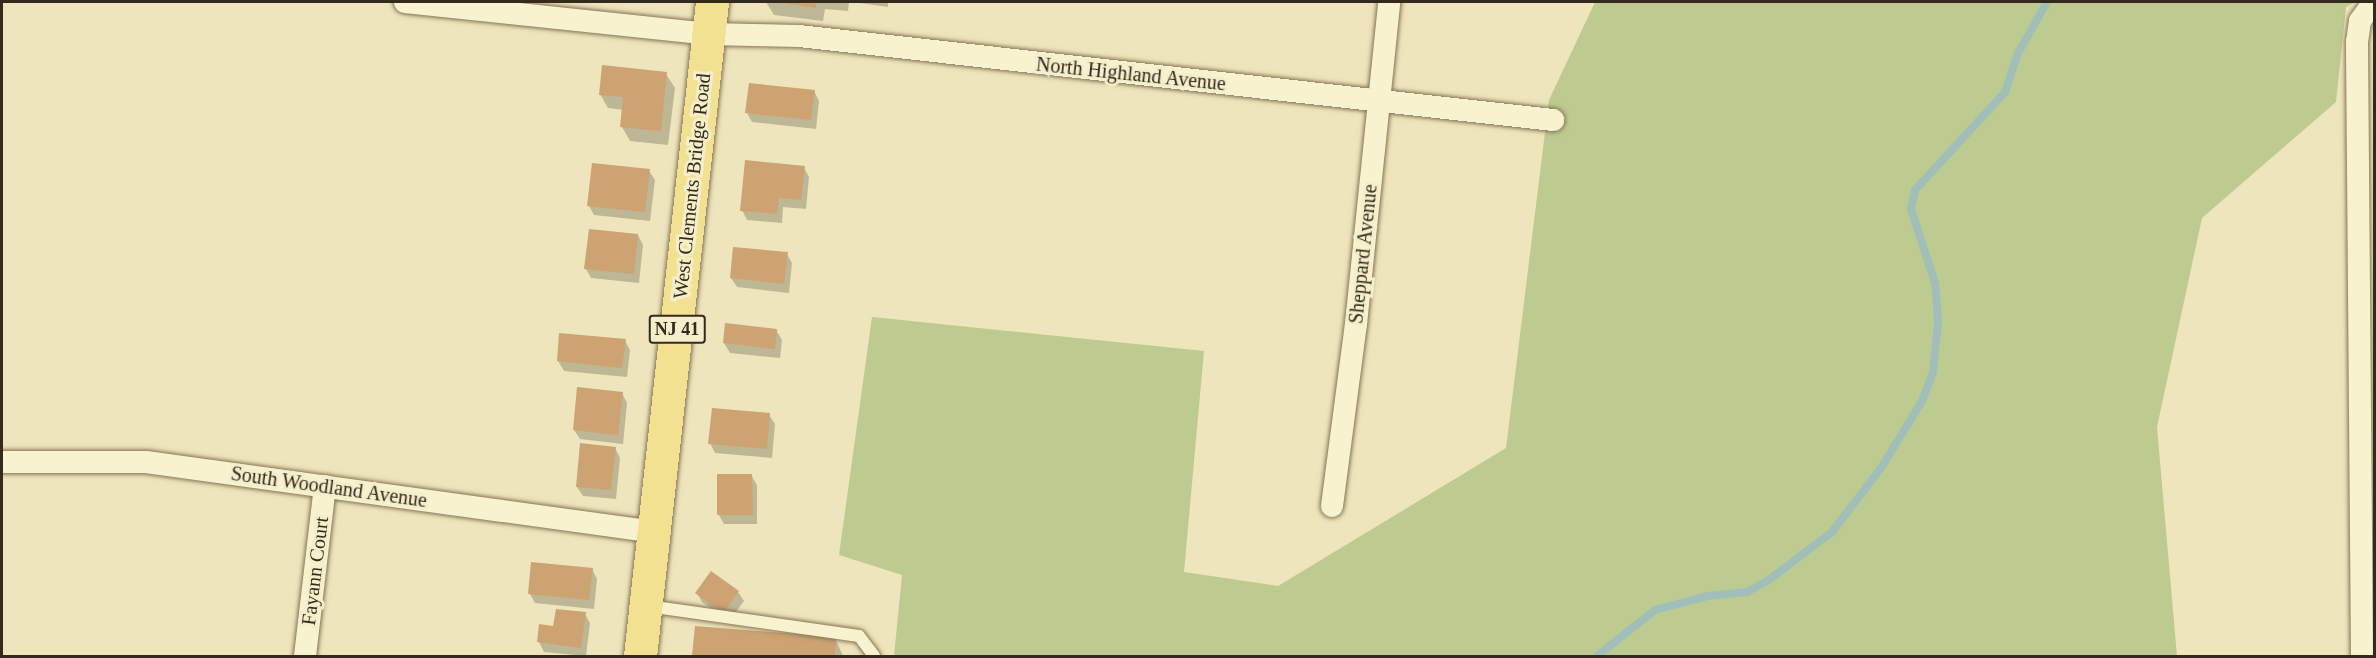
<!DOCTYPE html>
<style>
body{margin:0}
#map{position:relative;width:2376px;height:658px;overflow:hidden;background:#eee5bc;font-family:"Times New Roman",serif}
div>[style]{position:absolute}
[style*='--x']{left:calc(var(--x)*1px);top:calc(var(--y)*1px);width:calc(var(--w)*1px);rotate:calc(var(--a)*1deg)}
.green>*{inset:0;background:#bdcb90}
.shadow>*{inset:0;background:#0003}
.stream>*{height:8px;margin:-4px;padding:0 4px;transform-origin:4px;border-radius:4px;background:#a0bfb9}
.building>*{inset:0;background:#cca371}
.roads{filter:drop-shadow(0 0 2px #857556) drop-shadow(0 0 2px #857556)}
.lane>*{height:12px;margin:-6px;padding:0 6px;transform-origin:6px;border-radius:6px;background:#f9f2cf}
.street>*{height:22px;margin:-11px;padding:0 11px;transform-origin:11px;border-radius:11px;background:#f9f2cf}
.primary>*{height:33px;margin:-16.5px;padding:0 16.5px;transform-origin:16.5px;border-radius:16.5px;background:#f3e192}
span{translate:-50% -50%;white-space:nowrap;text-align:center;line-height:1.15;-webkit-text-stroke:6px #f5eecb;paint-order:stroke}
.shield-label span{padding:2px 4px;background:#f5eecb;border:2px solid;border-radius:4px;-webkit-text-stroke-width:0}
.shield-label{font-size:18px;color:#342a1b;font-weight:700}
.street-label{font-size:20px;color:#342a1b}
.frame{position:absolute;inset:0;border:3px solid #342a1b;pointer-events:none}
</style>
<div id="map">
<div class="green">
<div style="clip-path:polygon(1595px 2px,2355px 2px,2346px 7px,2336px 102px,2202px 218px,2157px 427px,2177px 656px,894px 656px,902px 575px,839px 555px,872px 317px,1204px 351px,1184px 572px,1278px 586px,1506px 448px,1549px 100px)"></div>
</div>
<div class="shadow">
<div style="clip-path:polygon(766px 2px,849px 2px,848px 11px,825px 9px,823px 21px,774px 15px)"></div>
<div style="clip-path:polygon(852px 2px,888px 2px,888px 7px)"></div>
<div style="clip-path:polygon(666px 74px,675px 88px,668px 145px,630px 141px,622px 127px,624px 110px,608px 108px,600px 94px)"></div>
<div style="clip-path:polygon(814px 91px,819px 101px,816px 129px,752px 122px,747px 113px)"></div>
<div style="clip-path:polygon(804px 168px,809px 177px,806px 209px,783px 207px,782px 223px,747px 220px,742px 210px)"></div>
<div style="clip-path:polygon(649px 171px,655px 180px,650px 221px,594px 215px,589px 206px)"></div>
<div style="clip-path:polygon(638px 235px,643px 245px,639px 283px,591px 278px,586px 269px)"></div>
<div style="clip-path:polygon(787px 254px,792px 263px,789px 293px,737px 287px,731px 278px)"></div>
<div style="clip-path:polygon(776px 330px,782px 340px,780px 358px,730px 353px,724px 343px)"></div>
<div style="clip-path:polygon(625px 341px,630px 350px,627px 377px,564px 371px,558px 361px)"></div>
<div style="clip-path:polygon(622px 393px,627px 403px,623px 444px,580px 439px,574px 430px)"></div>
<div style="clip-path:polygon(769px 415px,775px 424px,772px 458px,715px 453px,710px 443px)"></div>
<div style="clip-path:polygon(615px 448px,620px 458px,616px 499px,583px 496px,577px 487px)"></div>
<div style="clip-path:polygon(751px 475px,757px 485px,757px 524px,724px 524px,719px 515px)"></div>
<div style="clip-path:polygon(592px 569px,597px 579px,594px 609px,535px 603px,530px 594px)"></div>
<div style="clip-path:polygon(738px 592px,744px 601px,729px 621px,702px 602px,697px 593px)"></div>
<div style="clip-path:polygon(585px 614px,590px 623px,586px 656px,544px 652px,539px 642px,555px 628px)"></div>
<div style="clip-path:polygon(696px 627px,835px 638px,843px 656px,694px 656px)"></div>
</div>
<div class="stream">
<div style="--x:1597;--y:656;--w:74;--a:-38.4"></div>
<div style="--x:1655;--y:610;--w:55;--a:-14.8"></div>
<div style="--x:1708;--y:596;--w:39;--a:-6"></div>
<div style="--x:1747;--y:592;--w:26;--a:-29"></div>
<div style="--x:1770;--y:579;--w:78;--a:-37.2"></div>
<div style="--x:1832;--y:532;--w:81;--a:-52.6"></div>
<div style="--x:1881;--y:468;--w:79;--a:-58.5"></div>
<div style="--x:1922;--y:401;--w:31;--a:-69"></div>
<div style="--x:1933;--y:372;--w:50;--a:-84.3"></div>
<div style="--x:1938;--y:322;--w:39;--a:-94"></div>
<div style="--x:1935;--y:283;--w:78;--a:-108"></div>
<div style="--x:1911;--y:209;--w:19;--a:-78"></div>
<div style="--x:1915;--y:190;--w:133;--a:-47.4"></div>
<div style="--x:2005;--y:92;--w:41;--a:-71.6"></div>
<div style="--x:2018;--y:53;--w:59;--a:-60.4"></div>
</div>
<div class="building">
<div style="clip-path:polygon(778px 2px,816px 2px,816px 8px)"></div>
<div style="clip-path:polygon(602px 65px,667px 72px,661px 131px,620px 127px,623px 97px,599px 95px)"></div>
<div style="clip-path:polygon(749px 83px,815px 90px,811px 120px,745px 113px)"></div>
<div style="clip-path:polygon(745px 160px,805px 166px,801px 200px,779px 198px,777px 214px,740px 211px)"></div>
<div style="clip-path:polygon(592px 163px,650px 169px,645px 212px,587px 206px)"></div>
<div style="clip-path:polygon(589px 229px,638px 234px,634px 274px,584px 269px)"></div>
<div style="clip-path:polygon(733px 247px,788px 252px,784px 284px,730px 278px)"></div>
<div style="clip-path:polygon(725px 323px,777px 329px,775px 349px,723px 343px)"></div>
<div style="clip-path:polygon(559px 333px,626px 339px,622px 368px,557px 361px)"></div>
<div style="clip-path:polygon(577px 387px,623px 392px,618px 435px,573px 430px)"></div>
<div style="clip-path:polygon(712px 408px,770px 413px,767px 449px,708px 444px)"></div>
<div style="clip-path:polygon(580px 443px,616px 447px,611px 490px,576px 487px)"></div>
<div style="clip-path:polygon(717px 474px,752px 474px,753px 515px,717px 515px)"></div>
<div style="clip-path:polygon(531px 562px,593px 568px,589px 600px,528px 594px)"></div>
<div style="clip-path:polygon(711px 571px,739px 591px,723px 613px,695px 593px)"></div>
<div style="clip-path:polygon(556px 609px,586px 612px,581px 648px,537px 642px,539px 624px,553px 626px)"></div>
<div style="clip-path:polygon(695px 626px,836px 637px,835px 656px,692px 656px)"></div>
</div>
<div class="roads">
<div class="lane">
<div style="--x:648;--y:606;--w:213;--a:8.1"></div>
<div style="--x:859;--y:636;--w:25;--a:53"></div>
</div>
<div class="street">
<div style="--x:405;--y:2;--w:305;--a:6"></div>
<div style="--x:708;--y:34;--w:91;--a:1.3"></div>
<div style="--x:799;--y:36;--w:759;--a:6.36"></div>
<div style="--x:2;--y:462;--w:144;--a:0"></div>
<div style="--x:146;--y:462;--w:515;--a:7.82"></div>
<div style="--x:1332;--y:506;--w:184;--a:-82.5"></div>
<div style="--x:1356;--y:324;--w:324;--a:-84.1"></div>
<div style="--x:305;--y:656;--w:171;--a:-83.3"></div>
<div style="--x:2362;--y:656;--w:614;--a:-90.47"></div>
<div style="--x:2357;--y:42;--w:21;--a:-82"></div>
<div style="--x:2360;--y:21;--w:24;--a:-54"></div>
</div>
<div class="primary">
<div style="--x:640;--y:656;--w:658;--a:-83.72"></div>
</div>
</div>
<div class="shield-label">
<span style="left:677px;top:329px">NJ 41</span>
</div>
<div class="street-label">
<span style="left:1131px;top:74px;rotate:6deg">North Highland Avenue</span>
<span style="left:692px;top:186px;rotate:-84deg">West Clements Bridge Road</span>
<span style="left:1363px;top:254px;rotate:-84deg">Sheppard Avenue</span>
<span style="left:329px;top:487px;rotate:8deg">South Woodland Avenue</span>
<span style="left:315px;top:571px;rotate:-83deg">Fayann Court</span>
</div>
<div class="frame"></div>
</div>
